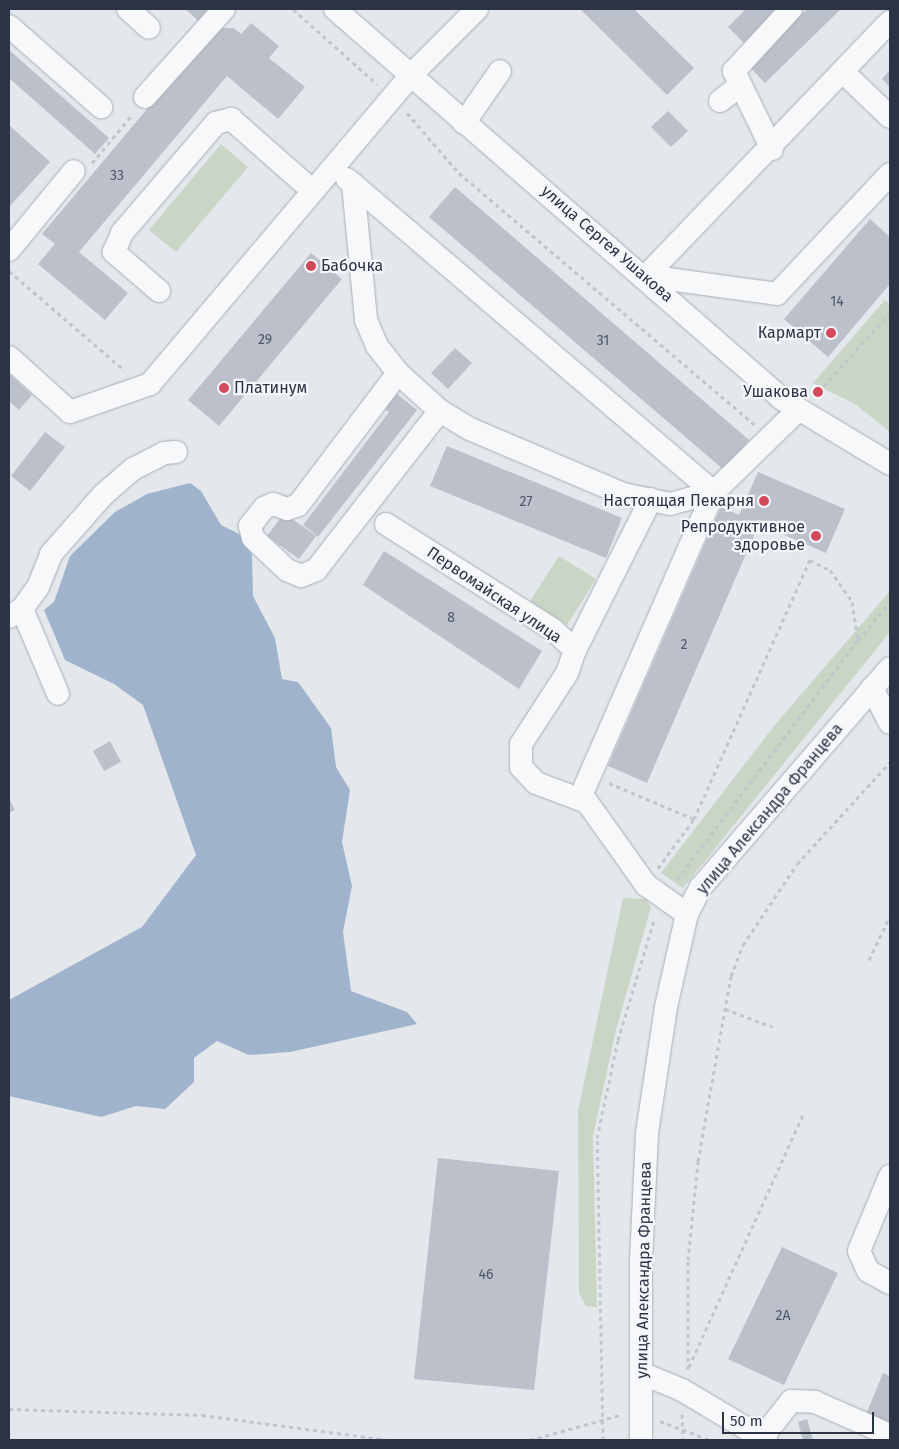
<!DOCTYPE html>
<meta charset="utf-8">
<style>
body{margin:0}
#map{position:relative;width:899px;height:1449px;overflow:hidden;background:#e4e7ec;font-family:"Fira Sans",sans-serif}
div>[style]{position:absolute}
[style*='--x']{left:calc(var(--x)*1px);top:calc(var(--y)*1px);width:calc(var(--w)*1px);rotate:calc(var(--a)*1deg)}
.green>*{inset:0;background:#c9d6c5}
.water>*{inset:0;background:#9fb4cc}
.building>*{inset:0;background:#bbc0ca}
.path>*{height:3px;margin-top:-1.5px;transform-origin:0;background:repeating-linear-gradient(90deg,#c2c5cb 0 4px,transparent 0 8px)}
.roads{filter:drop-shadow(0 0 1px #a9aeb7) drop-shadow(0 0 1px #a9aeb7)}
.minor>*{height:22px;margin:-11px;padding:0 11px;transform-origin:11px;border-radius:11px;background:#f7f8fa}
.dots>*{width:14px;height:14px;translate:-50% -50%;box-sizing:border-box;border:2px solid #f4f6f9;border-radius:50%}
span{translate:-50% -50%;white-space:nowrap;text-align:center;line-height:1.15;-webkit-text-stroke:4.5px #f4f6f9;paint-order:stroke}
.number-label{font-size:14px;color:#4f5766}
.number-label span{-webkit-text-stroke-width:0}
.street-label{font-size:16px;color:#2b3445}
.poi-label{font-size:16px;color:#2b3445}
.left{translate:0 -50%;text-align:left}
.right{translate:-100% -50%;text-align:right}
.frame{position:absolute;inset:0;border:10px solid #2b3445;pointer-events:none}
.scale{position:absolute;left:722px;top:1412px;width:152px;height:22px;box-sizing:border-box;border:2px solid #2b3445;border-top:0;padding-left:6px;font-size:15px;line-height:18px;white-space:nowrap;color:#2b3445;-webkit-text-stroke:4px #f4f6f9;paint-order:stroke}
</style>
<div id="map">
<div class="green">
<div style="clip-path:polygon(221px 144px,248px 167px,176px 252px,149px 230px)"></div>
<div style="clip-path:polygon(885px 300px,890px 305px,890px 432px,855px 404px,813px 383px)"></div>
<div style="clip-path:polygon(559px 556px,596px 579px,567px 625px,530px 601px)"></div>
<div style="clip-path:polygon(890px 591px,890px 632px,683px 888px,661px 873px,774px 726px)"></div>
<div style="clip-path:polygon(623px 898px,646px 899px,651px 907px,616px 1030px,593px 1136px,597px 1307px,586px 1306px,579px 1293px,578px 1111px)"></div>
</div>
<div class="water">
<div style="clip-path:polygon(190px 483px,201px 491px,221px 525px,239px 534px,252px 555px,253px 596px,275px 638px,282px 679px,298px 682px,331px 728px,336px 767px,350px 790px,342px 842px,352px 886px,343px 932px,351px 991px,407px 1012px,417px 1024px,290px 1052px,249px 1055px,217px 1041px,194px 1058px,194px 1082px,165px 1109px,136px 1106px,101px 1117px,9px 1096px,9px 1000px,142px 927px,196px 855px,143px 705px,114px 684px,65px 660px,44px 610px,54px 602px,70px 556px,115px 512px,147px 494px)"></div>
</div>
<div class="building">
<div style="clip-path:polygon(185px 9px,216px 9px,202px 24px)"></div>
<div style="clip-path:polygon(580px 9px,634px 9px,694px 68px,667px 95px)"></div>
<div style="clip-path:polygon(746px 9px,778px 9px,744px 43px,728px 27px)"></div>
<div style="clip-path:polygon(807px 9px,841px 9px,765px 83px,748px 65px)"></div>
<div style="clip-path:polygon(251px 23px,279px 46px,269px 58px,305px 87px,278px 119px,227px 76px,79px 252px,128px 293px,105px 320px,38px 264px,55px 244px,42px 234px,215px 28px,234px 28px,241px 34px)"></div>
<div style="clip-path:polygon(9px 50px,109px 138px,95px 154px,9px 78px)"></div>
<div style="clip-path:polygon(890px 70px,890px 87px,882px 79px)"></div>
<div style="clip-path:polygon(668px 111px,688px 131px,671px 147px,651px 127px)"></div>
<div style="clip-path:polygon(9px 125px,50px 162px,9px 207px)"></div>
<div style="clip-path:polygon(455px 187px,749px 440px,724px 470px,429px 217px)"></div>
<div style="clip-path:polygon(870px 219px,890px 237px,890px 284px,828px 357px,784px 319px)"></div>
<div style="clip-path:polygon(311px 253px,342px 279px,219px 426px,188px 400px)"></div>
<div style="clip-path:polygon(455px 348px,472px 363px,448px 389px,431px 373px)"></div>
<div style="clip-path:polygon(9px 374px,32px 395px,19px 410px,9px 401px)"></div>
<div style="clip-path:polygon(397px 394px,417px 410px,318px 537px,303px 525px,389px 412px,385px 409px)"></div>
<div style="clip-path:polygon(45px 432px,65px 447px,30px 491px,11px 476px)"></div>
<div style="clip-path:polygon(447px 446px,622px 518px,606px 558px,430px 486px)"></div>
<div style="clip-path:polygon(758px 472px,845px 509px,826px 553px,759px 524px,647px 783px,608px 766px,721px 507px,739px 515px)"></div>
<div style="clip-path:polygon(284px 513px,316px 536px,299px 559px,267px 536px)"></div>
<div style="clip-path:polygon(384px 551px,542px 651px,519px 689px,363px 585px)"></div>
<div style="clip-path:polygon(110px 741px,121px 762px,104px 771px,93px 751px)"></div>
<div style="clip-path:polygon(9px 799px,15px 810px,9px 813px)"></div>
<div style="clip-path:polygon(438px 1158px,559px 1171px,534px 1390px,414px 1379px)"></div>
<div style="clip-path:polygon(782px 1247px,838px 1273px,784px 1385px,728px 1359px)"></div>
<div style="clip-path:polygon(883px 1373px,890px 1376px,890px 1428px,865px 1417px)"></div>
<div style="clip-path:polygon(807px 1419px,813px 1440px,803px 1440px,798px 1422px)"></div>
</div>
<div class="path">
<div style="--x:293;--y:9;--w:113;--a:41.8"></div>
<div style="--x:407;--y:113;--w:79;--a:49.1"></div>
<div style="--x:459;--y:173;--w:389;--a:40.4"></div>
<div style="--x:92;--y:163;--w:64;--a:-50.1"></div>
<div style="--x:9;--y:271;--w:152;--a:40.7"></div>
<div style="--x:818;--y:392;--w:107;--a:-47.7"></div>
<div style="--x:858;--y:640;--w:50;--a:-49.9"></div>
<div style="--x:609;--y:783;--w:92;--a:23"></div>
<div style="--x:658;--y:868;--w:61;--a:-53.7"></div>
<div style="--x:694;--y:819;--w:284;--a:-65.9"></div>
<div style="--x:810;--y:560;--w:22;--a:27"></div>
<div style="--x:830;--y:570;--w:39;--a:55"></div>
<div style="--x:852;--y:602;--w:38;--a:81"></div>
<div style="--x:858;--y:640;--w:303;--a:127.1"></div>
<div style="--x:869;--y:960;--w:49;--a:-64.5"></div>
<div style="--x:725;--y:1009;--w:51;--a:20.6"></div>
<div style="--x:689;--y:1367;--w:277;--a:-65.7"></div>
<div style="--x:688;--y:1369;--w:109;--a:-90"></div>
<div style="--x:688;--y:1260;--w:100;--a:-84.2"></div>
<div style="--x:698;--y:1161;--w:188;--a:-79.9"></div>
<div style="--x:731;--y:976;--w:33;--a:-69"></div>
<div style="--x:743;--y:945;--w:97;--a:-56.3"></div>
<div style="--x:797;--y:864;--w:138;--a:-47.6"></div>
<div style="--x:9;--y:1409;--w:193;--a:1.8"></div>
<div style="--x:202;--y:1415;--w:190;--a:7.6"></div>
<div style="--x:682;--y:1414;--w:26;--a:88"></div>
<div style="--x:660;--y:1421;--w:53;--a:20.8"></div>
<div style="--x:530;--y:1440;--w:93;--a:-15.5"></div>
<div style="--x:603;--y:1440;--w:302;--a:-91.1"></div>
<div style="--x:597;--y:1138;--w:100;--a:-77.9"></div>
<div style="--x:618;--y:1040;--w:128;--a:-73.3"></div>
</div>
<div class="roads">
<div class="minor">
<div style="--x:128;--y:9;--w:28;--a:42"></div>
<div style="--x:335;--y:9;--w:593;--a:41.1"></div>
<div style="--x:782;--y:399;--w:126;--a:31"></div>
<div style="--x:9;--y:26;--w:123;--a:41.4"></div>
<div style="--x:843;--y:72;--w:65;--a:43.8"></div>
<div style="--x:145;--y:97;--w:118;--a:-48.1"></div>
<div style="--x:720;--y:101;--w:23;--a:-38"></div>
<div style="--x:464;--y:123;--w:63;--a:-55.3"></div>
<div style="--x:772;--y:149;--w:87;--a:-116"></div>
<div style="--x:734;--y:71;--w:84;--a:-47.4"></div>
<div style="--x:347;--y:179;--w:482;--a:40.5"></div>
<div style="--x:353;--y:184;--w:137;--a:84.5"></div>
<div style="--x:366;--y:320;--w:28;--a:67"></div>
<div style="--x:377;--y:346;--w:34;--a:52"></div>
<div style="--x:398;--y:373;--w:57;--a:42.1"></div>
<div style="--x:440;--y:411;--w:35;--a:31"></div>
<div style="--x:470;--y:429;--w:166;--a:23"></div>
<div style="--x:623;--y:494;--w:48;--a:12"></div>
<div style="--x:670;--y:504;--w:46;--a:-15.3"></div>
<div style="--x:9;--y:250;--w:102;--a:-50.6"></div>
<div style="--x:646;--y:276;--w:352;--a:-46.2"></div>
<div style="--x:646;--y:276;--w:132;--a:7.8"></div>
<div style="--x:777;--y:294;--w:165;--a:-46.7"></div>
<div style="--x:159;--y:291;--w:60;--a:-139.1"></div>
<div style="--x:114;--y:252;--w:21;--a:-67"></div>
<div style="--x:122;--y:233;--w:145;--a:-49.5"></div>
<div style="--x:216;--y:123;--w:16;--a:-15"></div>
<div style="--x:231;--y:119;--w:109;--a:41.3"></div>
<div style="--x:9;--y:357;--w:82;--a:42"></div>
<div style="--x:70;--y:412;--w:85;--a:-19.3"></div>
<div style="--x:150;--y:384;--w:403;--a:-49.8"></div>
<div style="--x:410;--y:76;--w:95;--a:-45"></div>
<div style="--x:398;--y:373;--w:166;--a:127.1"></div>
<div style="--x:298;--y:505;--w:12;--a:160"></div>
<div style="--x:287;--y:509;--w:15;--a:-160"></div>
<div style="--x:273;--y:504;--w:10;--a:156"></div>
<div style="--x:264;--y:508;--w:23;--a:128"></div>
<div style="--x:250;--y:526;--w:12;--a:76"></div>
<div style="--x:253;--y:538;--w:47;--a:43.3"></div>
<div style="--x:287;--y:570;--w:15;--a:23"></div>
<div style="--x:301;--y:576;--w:16;--a:-22"></div>
<div style="--x:316;--y:570;--w:202;--a:-52.1"></div>
<div style="--x:386;--y:524;--w:196;--a:32.3"></div>
<div style="--x:552;--y:629;--w:31;--a:42"></div>
<div style="--x:575;--y:650;--w:24;--a:109"></div>
<div style="--x:567;--y:673;--w:85;--a:122.9"></div>
<div style="--x:521;--y:744;--w:23;--a:90"></div>
<div style="--x:521;--y:767;--w:22;--a:47"></div>
<div style="--x:536;--y:783;--w:54;--a:20.4"></div>
<div style="--x:587;--y:802;--w:102;--a:54.6"></div>
<div style="--x:646;--y:885;--w:50;--a:35.3"></div>
<div style="--x:22;--y:609;--w:92;--a:67"></div>
<div style="--x:9;--y:617;--w:15;--a:-32"></div>
<div style="--x:22;--y:609;--w:27;--a:-54"></div>
<div style="--x:38;--y:587;--w:35;--a:-68"></div>
<div style="--x:51;--y:554;--w:79;--a:-48.6"></div>
<div style="--x:103;--y:495;--w:40;--a:-41"></div>
<div style="--x:133;--y:469;--w:35;--a:-27"></div>
<div style="--x:164;--y:453;--w:12;--a:-5"></div>
<div style="--x:575;--y:650;--w:169;--a:-63.3"></div>
<div style="--x:872;--y:688;--w:39;--a:63"></div>
<div style="--x:580;--y:798;--w:334;--a:-66.4"></div>
<div style="--x:714;--y:492;--w:117;--a:-44.3"></div>
<div style="--x:890;--y:1176;--w:81;--a:112.5"></div>
<div style="--x:859;--y:1251;--w:22;--a:66"></div>
<div style="--x:868;--y:1271;--w:25;--a:29"></div>
<div style="--x:643;--y:1374;--w:42;--a:22.3"></div>
<div style="--x:682;--y:1390;--w:98;--a:30.8"></div>
<div style="--x:762;--y:1438;--w:47;--a:-51.9"></div>
<div style="--x:791;--y:1401;--w:24;--a:2"></div>
<div style="--x:815;--y:1402;--w:82;--a:23.7"></div>
<div style="--x:641;--y:1440;--w:179;--a:-90"></div>
<div style="--x:641;--y:1261;--w:128;--a:-87.3"></div>
<div style="--x:647;--y:1133;--w:127;--a:-81.4"></div>
<div style="--x:666;--y:1007;--w:95;--a:-77.3"></div>
<div style="--x:687;--y:914;--w:30;--a:-63"></div>
<div style="--x:701;--y:887;--w:289;--a:-49.2"></div>
</div>
</div>
<div class="dots">
<div style="left:311px;top:266px;background:#d1495b"></div>
<div style="left:831px;top:333px;background:#d1495b"></div>
<div style="left:224px;top:388px;background:#d1495b"></div>
<div style="left:818px;top:392px;background:#d1495b"></div>
<div style="left:764px;top:501px;background:#d1495b"></div>
<div style="left:816px;top:536px;background:#d1495b"></div>
</div>
<div class="number-label">
<span style="left:117px;top:176px">33</span>
<span style="left:837px;top:302px">14</span>
<span style="left:265px;top:340px">29</span>
<span style="left:603px;top:341px">31</span>
<span style="left:526px;top:502px">27</span>
<span style="left:451px;top:618px">8</span>
<span style="left:684px;top:645px">2</span>
<span style="left:486px;top:1275px">46</span>
<span style="left:783px;top:1316px">2А</span>
</div>
<div class="street-label">
<span style="left:607px;top:244px;rotate:41deg">улица Сергея Ушакова</span>
<span style="left:494px;top:595px;rotate:34deg">Первомайская улица</span>
<span style="left:770px;top:809px;rotate:-50deg">улица Александра Францева</span>
<span style="left:644px;top:1270px;rotate:-89deg">улица Александра Францева</span>
</div>
<div class="poi-label">
<span class="left" style="left:321px;top:266px">Бабочка</span>
<span class="right" style="left:821px;top:333px">Кармарт</span>
<span class="left" style="left:234px;top:388px">Платинум</span>
<span class="right" style="left:808px;top:392px">Ушакова</span>
<span class="right" style="left:754px;top:501px">Настоящая Пекарня</span>
<span class="right" style="left:805px;top:536px">Репродуктивное<br>здоровье</span>
</div>
<div class="frame"></div>
<div class="scale">50 m</div>
</div>
